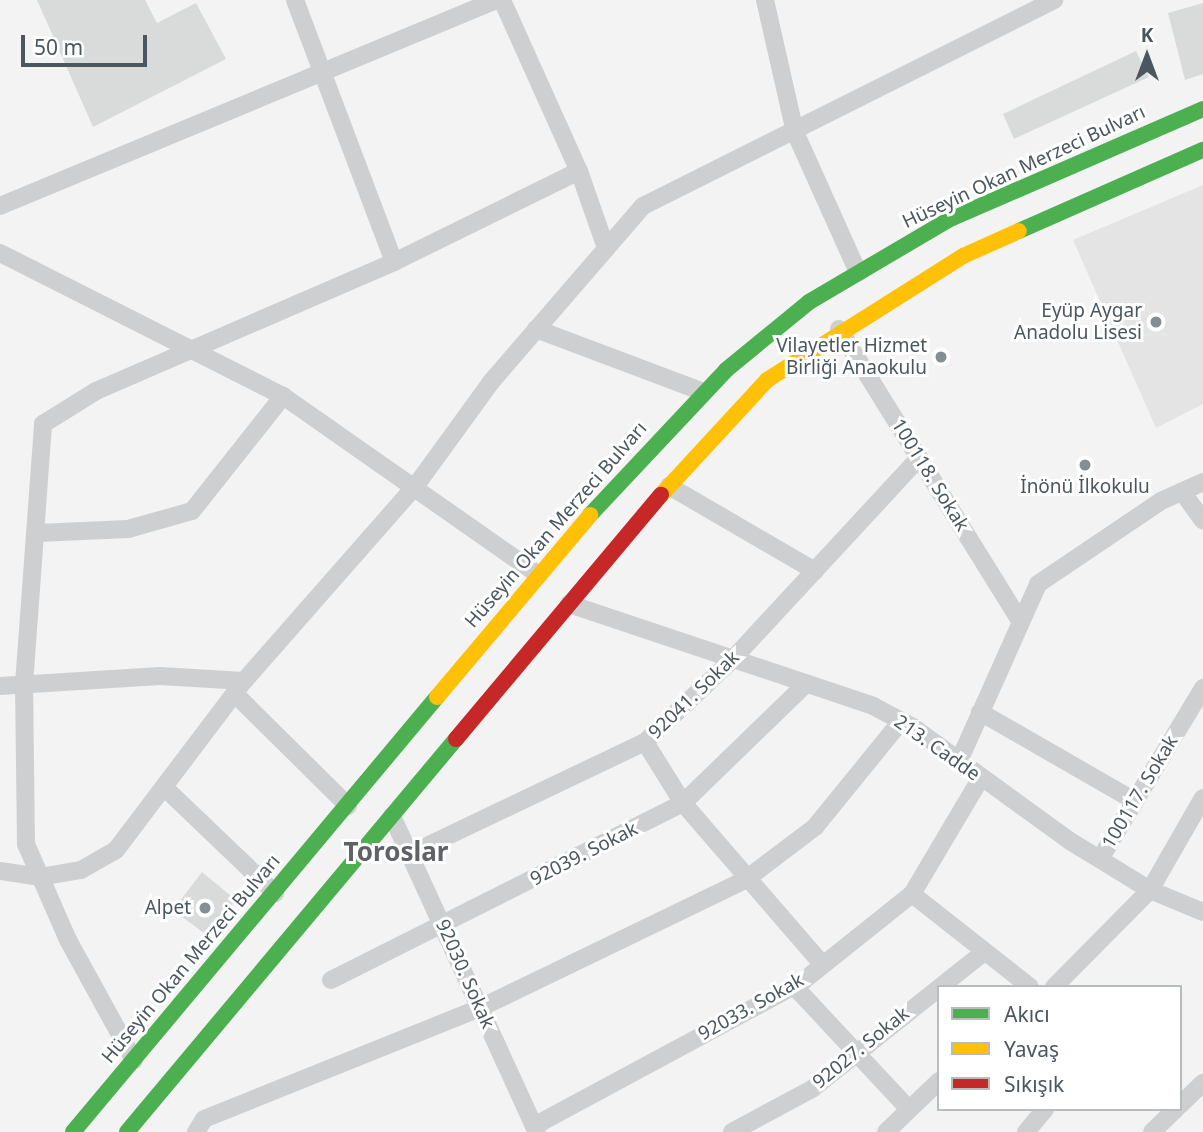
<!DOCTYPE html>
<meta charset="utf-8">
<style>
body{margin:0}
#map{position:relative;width:1203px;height:1132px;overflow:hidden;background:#f3f3f3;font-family:"Noto Sans",sans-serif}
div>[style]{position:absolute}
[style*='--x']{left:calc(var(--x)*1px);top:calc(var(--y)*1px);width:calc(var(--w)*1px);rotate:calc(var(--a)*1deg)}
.education>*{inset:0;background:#e5e4e5}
.building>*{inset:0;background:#d9dbdb}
.street>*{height:18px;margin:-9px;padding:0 9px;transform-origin:9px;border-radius:9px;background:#cdcfd1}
.fast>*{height:16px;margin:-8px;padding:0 8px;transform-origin:8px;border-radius:8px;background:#4caf50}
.slow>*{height:16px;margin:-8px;padding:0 8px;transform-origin:8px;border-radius:8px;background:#ffc107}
.jam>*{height:16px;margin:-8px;padding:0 8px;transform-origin:8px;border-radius:8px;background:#c62828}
.dots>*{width:19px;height:19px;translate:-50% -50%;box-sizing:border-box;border:4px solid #fff;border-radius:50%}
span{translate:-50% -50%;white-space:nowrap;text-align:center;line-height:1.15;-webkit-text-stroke:6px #fff;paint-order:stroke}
.street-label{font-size:19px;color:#4a575f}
.poi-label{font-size:19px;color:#4a575f}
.right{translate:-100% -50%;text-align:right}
.district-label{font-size:26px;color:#5f6367;font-weight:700}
.legend{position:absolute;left:937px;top:985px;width:245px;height:126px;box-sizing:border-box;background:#fff;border:2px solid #b7bcbf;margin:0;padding:9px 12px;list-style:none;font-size:21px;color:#4a575f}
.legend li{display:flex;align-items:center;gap:14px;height:35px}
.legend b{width:35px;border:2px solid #b7bcbf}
.north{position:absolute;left:1112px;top:21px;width:70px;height:70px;-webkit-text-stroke:5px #fff;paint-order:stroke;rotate:0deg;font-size:19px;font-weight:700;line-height:28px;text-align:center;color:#4a575f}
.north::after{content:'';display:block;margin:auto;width:24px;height:32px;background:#4a575f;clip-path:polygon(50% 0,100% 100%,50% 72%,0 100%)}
.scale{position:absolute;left:21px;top:35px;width:126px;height:32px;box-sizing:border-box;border:4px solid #4a575f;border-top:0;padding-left:9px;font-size:21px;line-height:24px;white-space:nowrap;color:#4a575f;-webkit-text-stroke:5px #fff;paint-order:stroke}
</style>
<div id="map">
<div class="education">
<div style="clip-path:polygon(1203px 185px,1203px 404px,1156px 428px,1073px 240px)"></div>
</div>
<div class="building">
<div style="clip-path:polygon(37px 0,145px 0,157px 23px,196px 3px,226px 59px,93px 127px)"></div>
<div style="clip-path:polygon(1203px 3px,1203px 74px,1185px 80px,1168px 13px)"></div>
<div style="clip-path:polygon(1136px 51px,1149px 77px,1014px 139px,1003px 114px)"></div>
<div style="clip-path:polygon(202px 872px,236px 900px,208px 936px,173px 910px)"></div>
</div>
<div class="street">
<div style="--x:295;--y:0;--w:280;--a:69.3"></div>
<div style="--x:502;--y:0;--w:188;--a:65.8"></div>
<div style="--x:579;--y:171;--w:82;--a:70.7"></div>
<div style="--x:765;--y:0;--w:135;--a:77.2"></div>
<div style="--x:795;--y:132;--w:154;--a:65.8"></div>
<div style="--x:0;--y:206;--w:537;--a:-22.55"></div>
<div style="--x:0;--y:253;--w:317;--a:26.8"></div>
<div style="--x:283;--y:396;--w:312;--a:35"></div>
<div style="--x:536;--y:329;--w:179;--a:20.6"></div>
<div style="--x:839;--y:329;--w:344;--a:58.2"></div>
<div style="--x:669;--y:486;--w:169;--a:30.2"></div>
<div style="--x:1183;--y:493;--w:34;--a:54"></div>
<div style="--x:38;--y:533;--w:90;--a:-2.5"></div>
<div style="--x:128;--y:529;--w:66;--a:-15.7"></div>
<div style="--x:192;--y:511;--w:147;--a:-51.6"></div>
<div style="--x:569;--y:604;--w:321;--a:18.5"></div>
<div style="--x:873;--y:706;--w:45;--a:27.7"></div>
<div style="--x:913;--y:727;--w:194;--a:36"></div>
<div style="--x:1070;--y:841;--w:94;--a:31.5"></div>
<div style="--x:1150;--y:890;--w:57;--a:22.5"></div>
<div style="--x:0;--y:686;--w:160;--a:-3.6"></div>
<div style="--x:160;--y:676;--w:84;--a:3.4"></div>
<div style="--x:235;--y:694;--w:159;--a:44.7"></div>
<div style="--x:980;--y:712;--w:179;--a:29.9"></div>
<div style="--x:645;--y:742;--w:72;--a:58.1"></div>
<div style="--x:683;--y:803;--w:213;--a:49.2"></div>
<div style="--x:959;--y:761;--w:194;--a:-65.9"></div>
<div style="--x:1038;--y:584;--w:148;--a:-34"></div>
<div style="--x:1161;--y:501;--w:46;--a:-24.3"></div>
<div style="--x:166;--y:789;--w:151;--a:43.7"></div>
<div style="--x:392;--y:816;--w:348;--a:65.4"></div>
<div style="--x:410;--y:854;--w:260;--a:-25.5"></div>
<div style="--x:645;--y:742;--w:118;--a:-43.3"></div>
<div style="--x:731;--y:661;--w:277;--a:-47.2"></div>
<div style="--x:1100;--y:859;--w:200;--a:-58.9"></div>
<div style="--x:0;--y:871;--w:40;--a:8.5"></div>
<div style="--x:40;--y:877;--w:42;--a:-9.7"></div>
<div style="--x:81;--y:870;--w:40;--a:-29.7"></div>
<div style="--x:116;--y:850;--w:212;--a:-52.9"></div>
<div style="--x:244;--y:681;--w:262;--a:-48.7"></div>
<div style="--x:417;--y:484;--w:126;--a:-54"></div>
<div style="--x:491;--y:382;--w:233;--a:-49.2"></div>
<div style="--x:643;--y:206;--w:460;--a:-26.6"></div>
<div style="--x:912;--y:894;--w:150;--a:38.2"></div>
<div style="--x:331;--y:980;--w:394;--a:-26.7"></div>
<div style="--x:683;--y:803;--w:171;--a:-44.1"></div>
<div style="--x:794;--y:986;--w:166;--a:47"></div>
<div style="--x:1054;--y:987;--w:136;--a:-45.3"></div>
<div style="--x:1150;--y:890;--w:106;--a:-60.1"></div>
<div style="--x:134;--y:1060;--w:137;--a:-118.8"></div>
<div style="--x:68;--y:940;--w:105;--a:-113.6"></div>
<div style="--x:26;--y:844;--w:160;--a:-90.7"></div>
<div style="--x:24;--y:684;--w:261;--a:-85.8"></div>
<div style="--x:43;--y:424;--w:62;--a:-31.9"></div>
<div style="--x:96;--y:391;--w:325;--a:-23.4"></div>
<div style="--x:394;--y:262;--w:206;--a:-26.2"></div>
<div style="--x:1180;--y:1105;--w:32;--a:-44"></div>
<div style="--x:534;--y:1126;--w:306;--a:-28.3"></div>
<div style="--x:803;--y:981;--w:139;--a:-38.6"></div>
<div style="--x:912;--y:894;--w:135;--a:-59.3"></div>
<div style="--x:196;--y:1132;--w:15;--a:-58"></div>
<div style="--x:204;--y:1119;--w:297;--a:-21.9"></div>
<div style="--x:480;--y:1008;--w:294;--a:-25.8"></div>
<div style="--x:745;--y:880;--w:88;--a:-37.1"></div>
<div style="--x:815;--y:827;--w:136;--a:-50.9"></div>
<div style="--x:732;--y:1132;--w:91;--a:-28.3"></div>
<div style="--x:812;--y:1089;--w:220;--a:-38.5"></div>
<div style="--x:886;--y:1132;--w:74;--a:-43.9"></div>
<div style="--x:1026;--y:1132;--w:30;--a:-50"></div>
<div style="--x:1152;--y:1132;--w:33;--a:-44"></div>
</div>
<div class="fast">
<div style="--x:1019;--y:231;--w:201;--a:-23.8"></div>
<div style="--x:590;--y:515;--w:199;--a:-46.8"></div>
<div style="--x:726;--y:370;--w:107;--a:-39.3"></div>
<div style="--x:809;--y:302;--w:161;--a:-30.5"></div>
<div style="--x:948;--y:220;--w:278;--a:-23.5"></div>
<div style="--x:73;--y:1132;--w:567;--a:-50.08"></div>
<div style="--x:127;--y:1132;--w:513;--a:-50.07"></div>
</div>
<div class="slow">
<div style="--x:661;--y:495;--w:156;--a:-47.3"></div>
<div style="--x:767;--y:380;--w:232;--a:-32.3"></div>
<div style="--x:963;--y:256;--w:61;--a:-24.1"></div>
<div style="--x:437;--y:697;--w:238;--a:-49.9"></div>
</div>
<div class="jam">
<div style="--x:456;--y:739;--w:319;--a:-50"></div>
</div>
<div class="dots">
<div style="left:1156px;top:322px;background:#858e93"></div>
<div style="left:941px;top:357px;background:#858e93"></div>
<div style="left:1085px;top:465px;background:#858e93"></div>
<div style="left:205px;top:908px;background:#858e93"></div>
</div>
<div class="street-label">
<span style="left:1024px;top:167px;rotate:-25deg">Hüseyin Okan Merzeci Bulvarı</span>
<span style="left:930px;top:475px;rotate:58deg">100118. Sokak</span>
<span style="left:556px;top:525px;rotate:-49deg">Hüseyin Okan Merzeci Bulvarı</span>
<span style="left:694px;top:695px;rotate:-44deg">92041. Sokak</span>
<span style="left:937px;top:748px;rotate:35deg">213. Cadde</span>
<span style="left:1140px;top:792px;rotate:-59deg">100117. Sokak</span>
<span style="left:584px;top:854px;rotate:-27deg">92039. Sokak</span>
<span style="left:191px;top:959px;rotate:-50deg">Hüseyin Okan Merzeci Bulvarı</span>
<span style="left:465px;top:974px;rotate:66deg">92030. Sokak</span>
<span style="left:751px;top:1007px;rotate:-29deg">92033. Sokak</span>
<span style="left:861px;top:1048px;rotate:-39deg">92027. Sokak</span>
</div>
<div class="poi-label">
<span class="right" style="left:1142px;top:322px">Eyüp Aygar<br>Anadolu Lisesi</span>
<span class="right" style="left:927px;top:357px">Vilayetler Hizmet<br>Birliği Anaokulu</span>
<span style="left:1085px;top:487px">İnönü İlkokulu</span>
<span class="right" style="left:191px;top:908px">Alpet</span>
</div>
<div class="district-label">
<span style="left:396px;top:852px">Toroslar</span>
</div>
<ul class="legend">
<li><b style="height:9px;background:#4caf50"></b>Akıcı</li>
<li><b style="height:9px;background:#ffc107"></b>Yavaş</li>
<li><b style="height:9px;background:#c62828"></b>Sıkışık</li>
</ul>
<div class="north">K</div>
<div class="scale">50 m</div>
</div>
